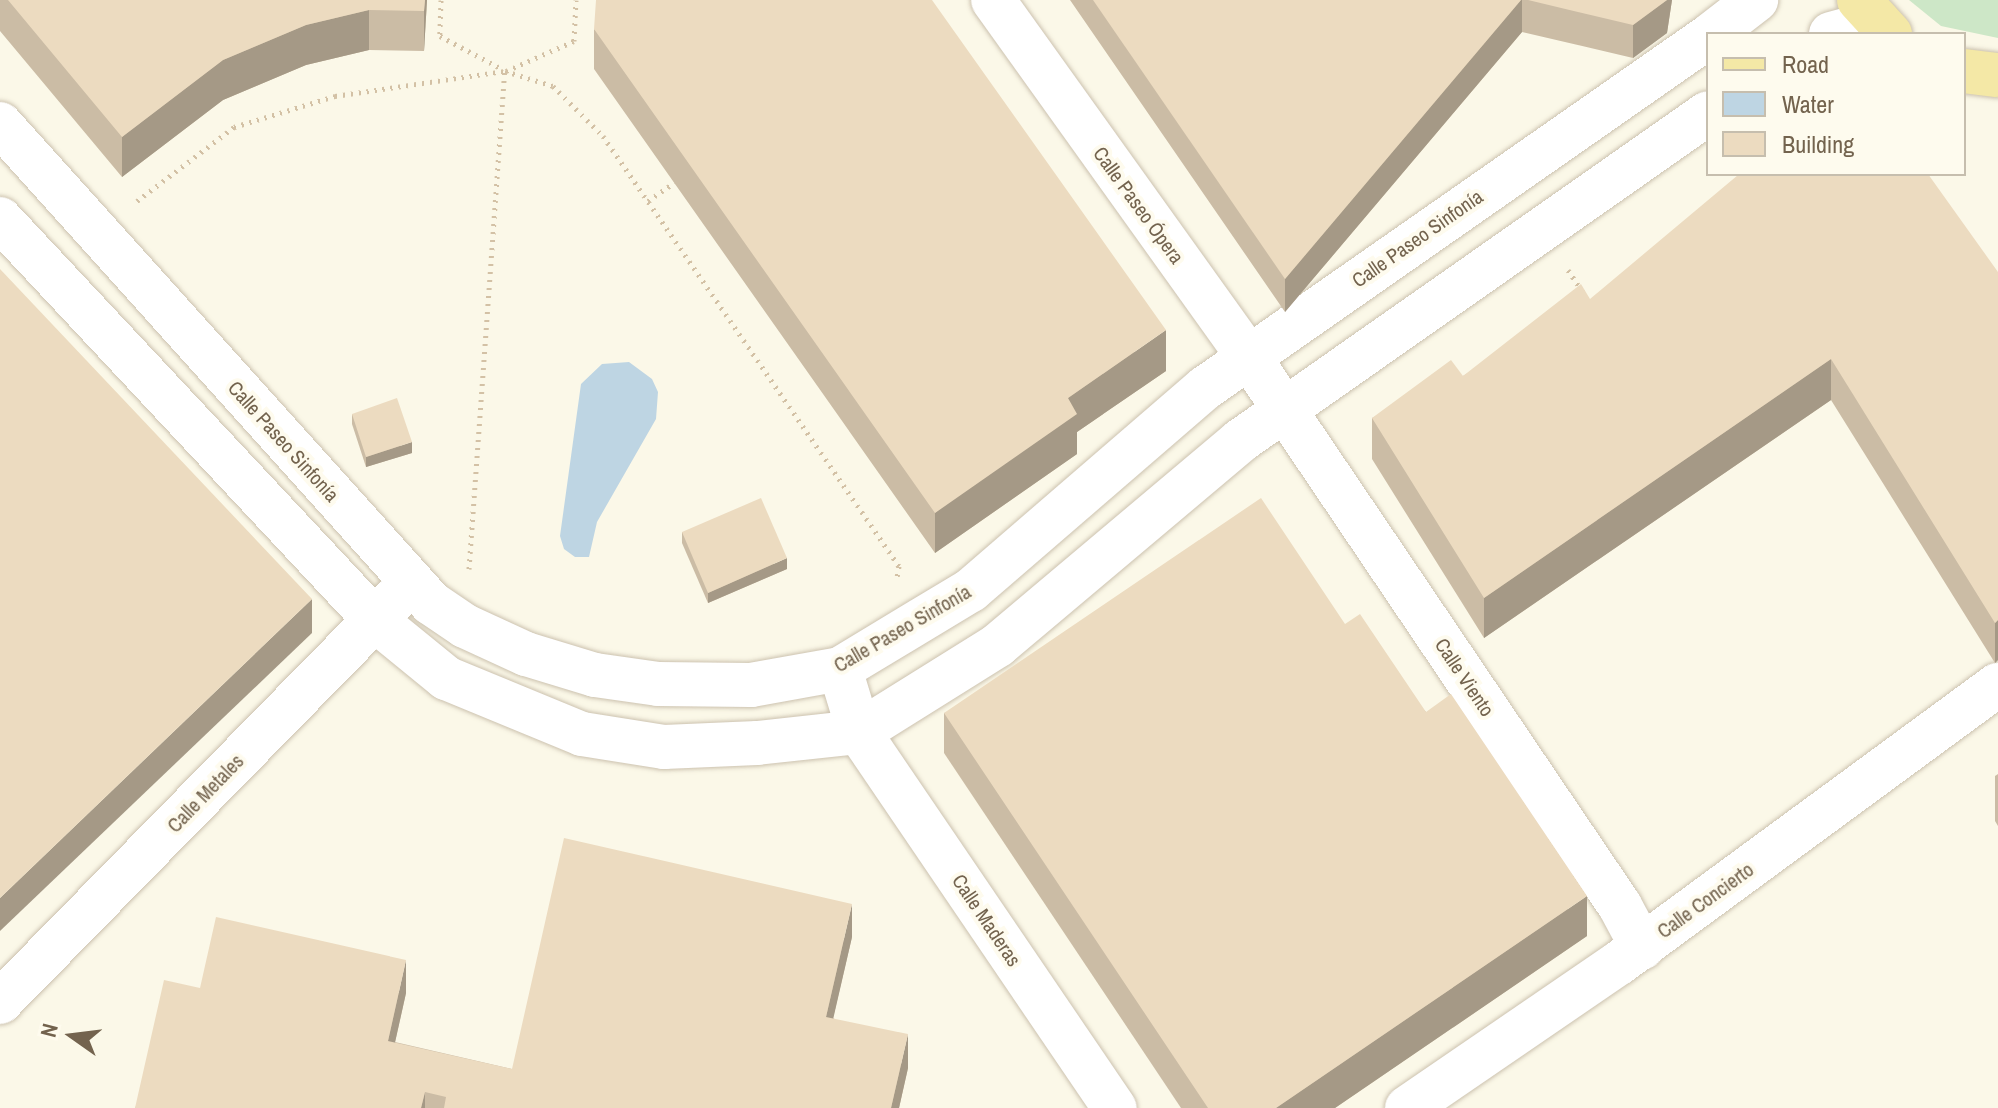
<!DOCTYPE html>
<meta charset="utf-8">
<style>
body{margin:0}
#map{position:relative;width:1998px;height:1108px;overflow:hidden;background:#fbf8e8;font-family:"Archivo Narrow",sans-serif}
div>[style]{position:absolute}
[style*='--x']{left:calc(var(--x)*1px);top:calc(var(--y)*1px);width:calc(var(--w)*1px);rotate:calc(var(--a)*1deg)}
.green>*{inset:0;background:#cde7c7}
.water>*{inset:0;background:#bed5e3}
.path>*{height:5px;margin-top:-2.5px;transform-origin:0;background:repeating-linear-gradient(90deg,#d3c1a5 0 2px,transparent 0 8px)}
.roads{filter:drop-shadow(0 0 2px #ccc2af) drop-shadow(0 0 2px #ccc2af)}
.minor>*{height:44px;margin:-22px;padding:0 22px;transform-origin:22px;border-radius:22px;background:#fff}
.major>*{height:44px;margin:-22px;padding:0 22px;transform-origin:22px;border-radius:22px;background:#f4e8a6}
.wall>*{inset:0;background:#cbbca5}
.shaded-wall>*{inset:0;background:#a59986}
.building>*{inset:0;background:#ecdbc0}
span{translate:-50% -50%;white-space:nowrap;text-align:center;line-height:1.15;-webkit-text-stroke:8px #fefbee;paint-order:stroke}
.street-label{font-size:20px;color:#73634e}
.legend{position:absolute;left:1706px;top:32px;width:260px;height:144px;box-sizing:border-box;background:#fefbee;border:2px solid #c6beae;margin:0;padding:10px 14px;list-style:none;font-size:24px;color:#73634e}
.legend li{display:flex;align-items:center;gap:16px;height:40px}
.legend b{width:40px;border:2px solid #c6beae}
.north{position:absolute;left:32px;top:996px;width:80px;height:80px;-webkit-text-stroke:6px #fefbee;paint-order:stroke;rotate:284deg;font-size:22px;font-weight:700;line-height:32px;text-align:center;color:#73634e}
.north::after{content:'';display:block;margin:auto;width:28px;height:36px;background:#73634e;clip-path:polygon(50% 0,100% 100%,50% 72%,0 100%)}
</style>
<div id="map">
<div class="green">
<div style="clip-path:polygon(1909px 0,1998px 0,1998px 38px,1941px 26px)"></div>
</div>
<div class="water">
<div style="clip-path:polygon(629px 362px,652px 379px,658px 392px,656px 419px,597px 522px,589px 557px,575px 557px,564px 549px,560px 536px,581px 384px,602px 364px)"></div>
</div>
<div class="path">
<div style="--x:441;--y:0;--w:36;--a:92"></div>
<div style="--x:440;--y:36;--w:72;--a:28"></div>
<div style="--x:506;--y:71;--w:74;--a:-23.8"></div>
<div style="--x:574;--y:41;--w:41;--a:-87.2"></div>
<div style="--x:137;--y:201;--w:122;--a:-37.3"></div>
<div style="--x:234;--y:127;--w:106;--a:-17.1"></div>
<div style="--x:335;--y:96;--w:172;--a:-8.4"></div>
<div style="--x:505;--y:71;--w:50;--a:17.4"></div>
<div style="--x:553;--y:86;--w:71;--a:45"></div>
<div style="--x:603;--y:136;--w:522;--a:55.46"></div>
<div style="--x:899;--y:566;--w:11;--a:100"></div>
<div style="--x:648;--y:201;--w:32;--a:-35"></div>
<div style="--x:1568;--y:270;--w:27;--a:56"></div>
<div style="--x:469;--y:569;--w:499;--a:-85.9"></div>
</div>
<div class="roads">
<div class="minor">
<div style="--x:993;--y:0;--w:439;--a:54.4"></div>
<div style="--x:1249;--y:357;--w:663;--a:55.95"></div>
<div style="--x:1620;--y:906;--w:47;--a:61.8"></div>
<div style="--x:1712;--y:34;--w:56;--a:-37.7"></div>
<div style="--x:1831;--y:34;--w:46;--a:-15.3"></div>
<div style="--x:0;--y:124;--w:644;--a:48.02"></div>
<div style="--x:431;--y:603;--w:41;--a:34.1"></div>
<div style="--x:465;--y:626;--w:67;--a:24.7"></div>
<div style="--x:526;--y:654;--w:72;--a:16.9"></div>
<div style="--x:595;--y:675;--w:64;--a:8.1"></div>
<div style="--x:658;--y:684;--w:93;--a:0.6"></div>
<div style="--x:751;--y:685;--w:90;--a:-10.2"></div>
<div style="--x:840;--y:669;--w:153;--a:-31.1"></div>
<div style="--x:971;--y:590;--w:309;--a:-40.8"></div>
<div style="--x:1205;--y:388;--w:613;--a:-34.91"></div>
<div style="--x:0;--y:219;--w:549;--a:46.92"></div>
<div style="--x:375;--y:620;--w:92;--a:39.2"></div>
<div style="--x:446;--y:678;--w:147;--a:22.4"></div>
<div style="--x:582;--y:734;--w:83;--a:9"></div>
<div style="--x:664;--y:747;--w:93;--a:-2.5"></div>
<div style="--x:757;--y:743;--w:103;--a:-6.2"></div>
<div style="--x:859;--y:732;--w:164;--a:-32"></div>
<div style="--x:998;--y:645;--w:317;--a:-40.1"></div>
<div style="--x:1240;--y:441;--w:571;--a:-35.02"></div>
<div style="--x:840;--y:669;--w:66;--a:73.2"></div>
<div style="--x:859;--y:732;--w:455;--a:55.8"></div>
<div style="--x:0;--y:1002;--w:566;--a:-45.57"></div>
<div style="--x:1407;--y:1108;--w:257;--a:-34.4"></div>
<div style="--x:1619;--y:963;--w:470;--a:-36.3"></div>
</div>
<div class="major">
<div style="--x:1859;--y:0;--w:46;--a:47.6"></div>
<div style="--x:1964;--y:71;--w:34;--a:7"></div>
</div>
</div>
<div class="wall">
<div style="clip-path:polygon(0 0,427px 0,424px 51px,369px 50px,306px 65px,223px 100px,122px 177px,0 31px)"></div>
<div style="clip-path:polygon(1070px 0,1672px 0,1667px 33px,1633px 58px,1522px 32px,1285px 312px)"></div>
<div style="clip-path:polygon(594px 29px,1166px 371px,1077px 432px,1077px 454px,935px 553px,594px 69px)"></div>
<div style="clip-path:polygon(1998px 272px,1998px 660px,1995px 663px,1831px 400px,1484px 638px,1372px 459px,1372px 418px,1463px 376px,1590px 299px)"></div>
<div style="clip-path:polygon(352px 414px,412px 453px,366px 467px,352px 424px)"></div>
<div style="clip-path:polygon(682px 532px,787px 569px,708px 603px,682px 543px)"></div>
<div style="clip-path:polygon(1345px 624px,1426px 712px,1587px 936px,1335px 1108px,1181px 1108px,944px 753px,944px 713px)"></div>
<div style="clip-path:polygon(1998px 774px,1998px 826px,1995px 821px,1995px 776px)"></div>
<div style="clip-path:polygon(852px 937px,833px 1018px,908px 1068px,899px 1108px,135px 1108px,200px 988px,406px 993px,395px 1042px,512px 1069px)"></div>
</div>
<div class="shaded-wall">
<div style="clip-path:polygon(425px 0,427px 0,424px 51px,424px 11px)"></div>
<div style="clip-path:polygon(1521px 0,1522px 0,1522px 32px,1285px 312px,1285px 279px)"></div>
<div style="clip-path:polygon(1667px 0,1672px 0,1667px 33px,1633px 58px,1633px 25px)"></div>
<div style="clip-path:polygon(369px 10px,369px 50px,306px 65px,223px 100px,122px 177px,122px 137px,223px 60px,306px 25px)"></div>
<div style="clip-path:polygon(1166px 330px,1166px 371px,1077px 432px,1077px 454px,935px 553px,935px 513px,1068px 398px)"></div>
<div style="clip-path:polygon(1831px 359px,1831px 400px,1484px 638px,1484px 598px)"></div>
<div style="clip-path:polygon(412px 442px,412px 453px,366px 467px,366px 457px)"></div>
<div style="clip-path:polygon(787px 558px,787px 569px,708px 603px,708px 593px)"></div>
<div style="clip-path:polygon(312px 599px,312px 633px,0 931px,0 898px)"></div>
<div style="clip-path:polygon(1998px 620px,1998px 660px,1995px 663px,1995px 623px)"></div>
<div style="clip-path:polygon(1587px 896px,1587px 936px,1335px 1108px,1276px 1108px)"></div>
<div style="clip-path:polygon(852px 904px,852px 937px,826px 1050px,826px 1017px)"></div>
<div style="clip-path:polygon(406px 960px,406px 993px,388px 1074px,388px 1041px)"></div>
<div style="clip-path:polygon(908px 1034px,908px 1068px,899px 1108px,891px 1108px)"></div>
<div style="clip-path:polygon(425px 1092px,425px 1108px,421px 1108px)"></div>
</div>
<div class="building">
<div style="clip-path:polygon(8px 0,425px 0,424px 11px,369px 10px,306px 25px,223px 60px,122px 137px)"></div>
<div style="clip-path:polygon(596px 0,932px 0,1166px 330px,1068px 398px,1077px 414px,935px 513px,594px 29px)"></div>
<div style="clip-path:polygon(1093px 0,1521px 0,1285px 279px)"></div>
<div style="clip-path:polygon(1528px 0,1667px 0,1633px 25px)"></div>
<div style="clip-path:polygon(1742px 174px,1928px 174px,1998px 272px,1998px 620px,1995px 623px,1831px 359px,1484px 598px,1372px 418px,1451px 360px,1463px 376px,1581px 284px,1590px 299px,1738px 175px)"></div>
<div style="clip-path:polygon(0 269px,312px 599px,0 898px)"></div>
<div style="clip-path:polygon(397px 398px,412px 442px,366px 457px,352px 414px)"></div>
<div style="clip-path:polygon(761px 498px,787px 558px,708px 593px,682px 532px)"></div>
<div style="clip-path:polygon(1261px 498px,1345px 624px,1360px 614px,1426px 712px,1451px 694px,1587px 896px,1276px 1108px,1208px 1108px,944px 713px)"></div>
<div style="clip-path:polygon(564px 838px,852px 904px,826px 1017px,908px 1034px,891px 1108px,444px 1108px,446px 1097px,425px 1092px,421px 1108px,135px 1108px,164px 980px,200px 988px,216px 917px,406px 960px,388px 1041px,512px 1069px)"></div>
</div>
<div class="street-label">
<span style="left:1139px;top:205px;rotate:54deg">Calle Paseo Ópera</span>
<span style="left:1417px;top:238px;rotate:-35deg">Calle Paseo Sinfonía</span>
<span style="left:284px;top:441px;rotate:48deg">Calle Paseo Sinfonía</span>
<span style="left:902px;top:628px;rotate:-30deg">Calle Paseo Sinfonía</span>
<span style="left:1465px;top:677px;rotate:56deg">Calle Viento</span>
<span style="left:205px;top:793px;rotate:-46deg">Calle Metales</span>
<span style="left:1705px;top:900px;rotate:-36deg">Calle Concierto</span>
<span style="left:987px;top:920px;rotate:56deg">Calle Maderas</span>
</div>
<ul class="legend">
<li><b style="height:10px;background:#f4e8a6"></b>Road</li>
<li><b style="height:22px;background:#bed5e3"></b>Water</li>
<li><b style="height:22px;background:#ecdbc0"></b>Building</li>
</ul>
<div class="north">N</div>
</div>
